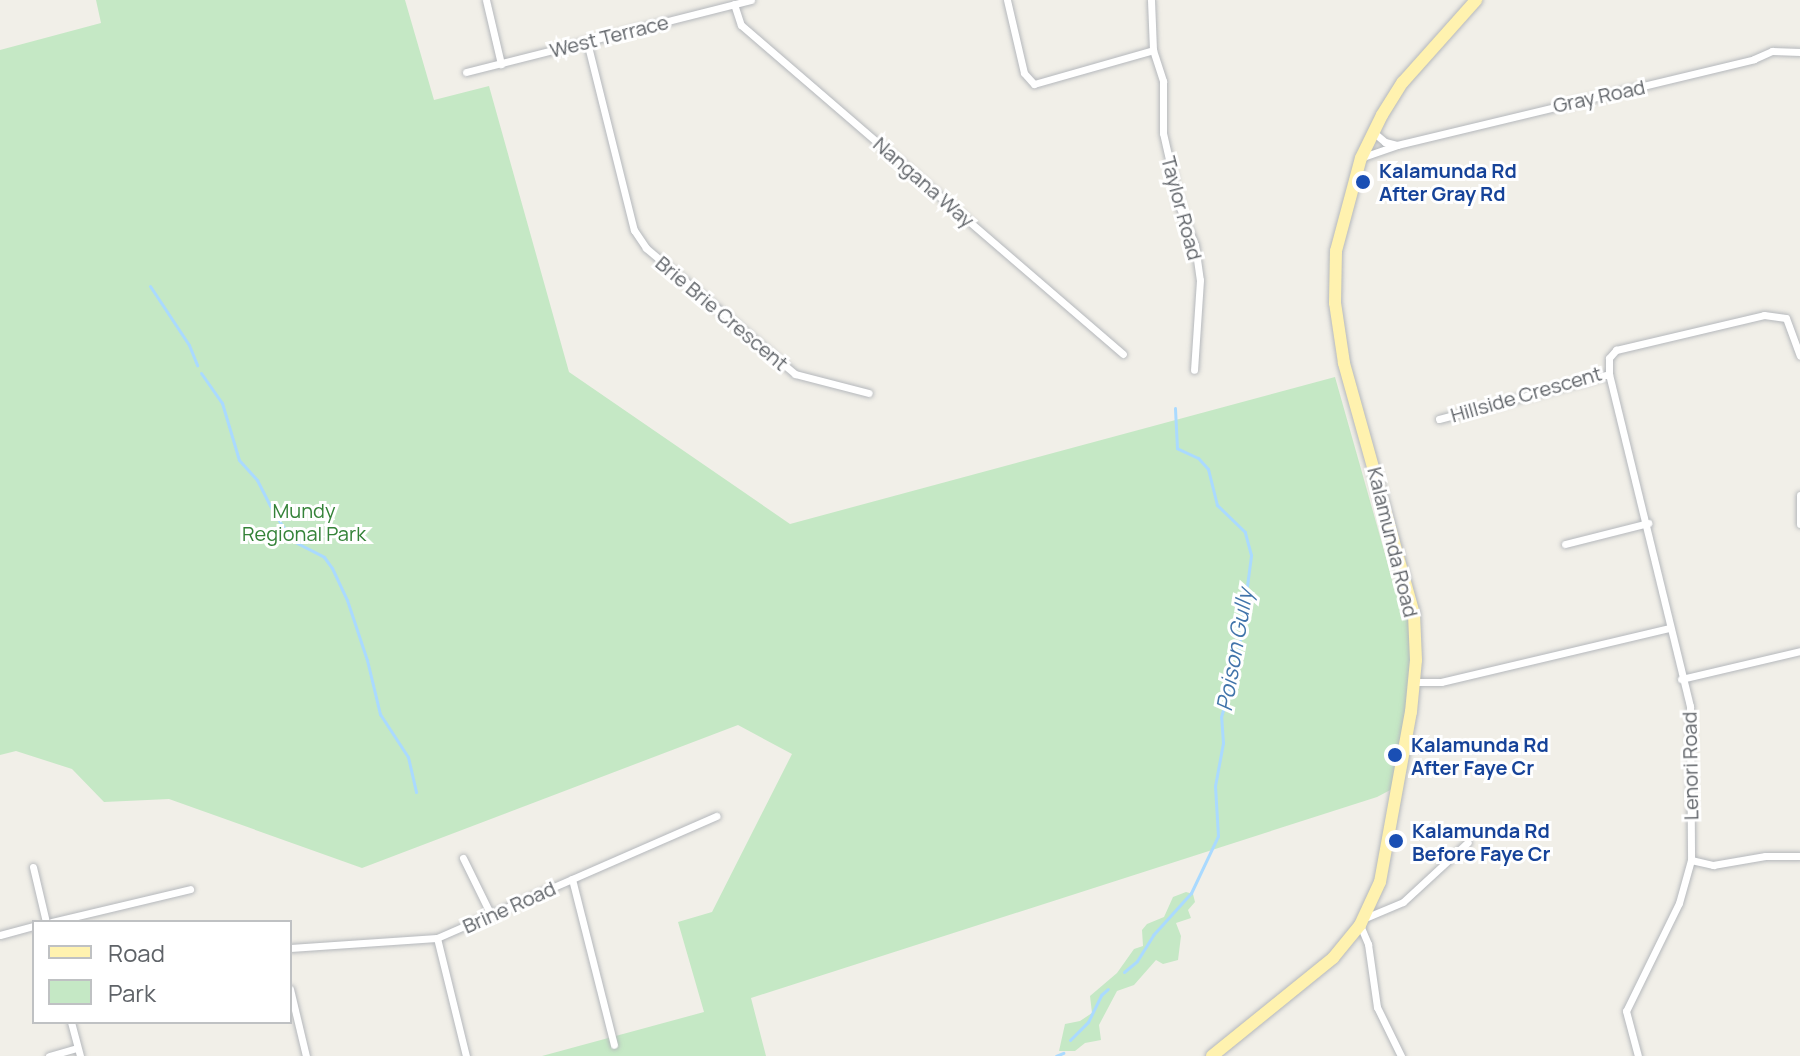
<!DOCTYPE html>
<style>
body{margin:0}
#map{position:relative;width:1800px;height:1056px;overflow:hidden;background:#f1efe8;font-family:Manrope,sans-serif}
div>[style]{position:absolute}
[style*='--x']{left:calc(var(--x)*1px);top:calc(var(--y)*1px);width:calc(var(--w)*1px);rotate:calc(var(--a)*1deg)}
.green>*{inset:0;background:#c5e8c5}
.stream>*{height:3px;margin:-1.5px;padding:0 1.5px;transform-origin:1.5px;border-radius:1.5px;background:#aadaff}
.roads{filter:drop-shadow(0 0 2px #b5b8bc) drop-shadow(0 0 2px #b5b8bc)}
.minor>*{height:7px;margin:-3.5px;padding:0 3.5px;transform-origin:3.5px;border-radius:3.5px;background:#fff}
.primary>*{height:12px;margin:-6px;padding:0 6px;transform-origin:6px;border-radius:6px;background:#fff2af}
.dots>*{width:22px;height:22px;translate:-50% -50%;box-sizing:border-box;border:4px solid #fff;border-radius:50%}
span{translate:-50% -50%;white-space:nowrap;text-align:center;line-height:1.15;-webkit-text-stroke:6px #fff;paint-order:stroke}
.street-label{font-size:20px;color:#5f6368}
.transit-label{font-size:20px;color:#164399;font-weight:700}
.left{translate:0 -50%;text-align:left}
.park-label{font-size:20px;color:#348238}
.water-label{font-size:22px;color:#4174aa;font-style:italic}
.legend{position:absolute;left:32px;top:920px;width:260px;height:104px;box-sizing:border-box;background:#fff;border:2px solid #bfc1c3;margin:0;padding:10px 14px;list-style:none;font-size:24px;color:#5f6368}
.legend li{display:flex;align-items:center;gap:16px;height:40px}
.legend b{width:40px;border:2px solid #bfc1c3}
</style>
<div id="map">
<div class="green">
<div style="clip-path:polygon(96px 0,405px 0,434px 100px,489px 86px,569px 372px,790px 524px,1335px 377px,1402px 614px,1414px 614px,1416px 660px,1398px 786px,1377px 797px,751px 998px,766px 1056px,542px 1056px,704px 1012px,678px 922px,712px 912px,792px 754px,738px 725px,362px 868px,169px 799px,104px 802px,72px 769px,16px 751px,0 755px,0 50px,101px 23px)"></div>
<div style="clip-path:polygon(1186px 892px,1193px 894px,1195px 902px,1188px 910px,1191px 918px,1176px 923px,1181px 936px,1178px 960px,1163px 964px,1156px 960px,1134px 985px,1117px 991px,1099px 1025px,1101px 1040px,1085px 1043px,1075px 1051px,1059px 1051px,1065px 1024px,1080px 1021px,1092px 1013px,1090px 996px,1117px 973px,1134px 949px,1143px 946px,1142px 930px,1147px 924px,1164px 917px,1173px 897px)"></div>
</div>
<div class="stream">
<div style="--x:150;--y:286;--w:71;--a:56.5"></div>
<div style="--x:189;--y:345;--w:22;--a:68"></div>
<div style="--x:201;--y:373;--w:37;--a:55"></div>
<div style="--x:222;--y:403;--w:59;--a:73.4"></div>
<div style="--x:239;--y:460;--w:27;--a:48"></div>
<div style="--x:257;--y:480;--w:39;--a:63"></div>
<div style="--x:275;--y:515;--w:32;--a:55"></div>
<div style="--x:293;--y:541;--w:35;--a:27"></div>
<div style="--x:324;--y:557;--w:14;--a:54"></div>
<div style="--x:332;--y:568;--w:35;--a:65"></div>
<div style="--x:347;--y:600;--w:63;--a:71.6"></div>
<div style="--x:367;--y:660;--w:56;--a:76.5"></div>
<div style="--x:380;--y:714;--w:51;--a:56.9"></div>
<div style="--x:408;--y:757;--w:36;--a:77"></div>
<div style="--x:1124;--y:972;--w:17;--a:-40"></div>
<div style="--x:1137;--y:961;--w:31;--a:-58"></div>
<div style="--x:1153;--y:935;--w:57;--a:-47.9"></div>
<div style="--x:1191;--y:893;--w:63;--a:-64.7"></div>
<div style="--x:1218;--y:836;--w:50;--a:-93.4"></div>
<div style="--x:1215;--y:786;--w:44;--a:-79.5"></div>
<div style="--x:1223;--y:743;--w:26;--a:-94"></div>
<div style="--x:1221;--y:717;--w:57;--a:-73.8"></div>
<div style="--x:1237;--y:662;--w:108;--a:-82.5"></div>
<div style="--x:1251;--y:555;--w:24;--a:-105"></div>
<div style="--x:1245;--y:532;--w:39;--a:-136"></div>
<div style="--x:1217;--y:505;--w:37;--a:-104"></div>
<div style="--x:1208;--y:469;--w:15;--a:-132"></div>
<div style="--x:1198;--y:458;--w:23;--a:-155"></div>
<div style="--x:1177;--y:448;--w:40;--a:-92.9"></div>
<div style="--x:1070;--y:1040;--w:25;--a:-45"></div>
<div style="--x:1088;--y:1022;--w:30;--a:-64"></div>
<div style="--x:1101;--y:995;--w:9;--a:-41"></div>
<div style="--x:1056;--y:1056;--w:8;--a:-23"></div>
</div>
<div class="roads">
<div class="minor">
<div style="--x:486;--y:0;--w:66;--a:76.8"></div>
<div style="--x:1007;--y:0;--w:75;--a:76.9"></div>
<div style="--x:1024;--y:73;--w:15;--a:48"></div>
<div style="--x:1034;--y:84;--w:124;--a:-15.9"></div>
<div style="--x:1151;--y:0;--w:50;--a:87.7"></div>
<div style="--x:1153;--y:50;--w:33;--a:72"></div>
<div style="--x:1163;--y:81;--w:52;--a:90"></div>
<div style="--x:1163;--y:133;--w:77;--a:77.2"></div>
<div style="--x:1180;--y:208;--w:40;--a:68"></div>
<div style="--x:1195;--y:245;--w:35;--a:82"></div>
<div style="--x:1200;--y:280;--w:90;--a:93.8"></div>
<div style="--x:734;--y:4;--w:22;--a:72"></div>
<div style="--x:741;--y:25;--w:504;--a:40.74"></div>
<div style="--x:587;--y:42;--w:194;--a:76"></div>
<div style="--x:634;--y:230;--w:22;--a:56"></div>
<div style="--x:646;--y:248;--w:195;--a:40.2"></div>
<div style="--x:795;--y:374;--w:76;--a:14.4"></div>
<div style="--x:466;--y:72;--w:294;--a:-14.2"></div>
<div style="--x:1373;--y:132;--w:16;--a:40"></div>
<div style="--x:1385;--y:142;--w:12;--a:14"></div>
<div style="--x:1363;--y:157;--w:36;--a:-19"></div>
<div style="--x:1397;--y:145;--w:367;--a:-13.5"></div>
<div style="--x:1754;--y:59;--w:20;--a:-24"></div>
<div style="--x:1772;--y:51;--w:28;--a:2"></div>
<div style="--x:1609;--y:374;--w:342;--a:76.3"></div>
<div style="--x:1690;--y:706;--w:154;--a:89.6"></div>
<div style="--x:1691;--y:860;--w:45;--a:105.6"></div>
<div style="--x:1679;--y:903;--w:120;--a:116.1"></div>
<div style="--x:1626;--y:1011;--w:47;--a:75.1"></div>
<div style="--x:1439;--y:419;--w:176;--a:-14.8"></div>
<div style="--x:1609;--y:374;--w:16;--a:-90"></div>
<div style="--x:1609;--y:358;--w:11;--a:-49"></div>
<div style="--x:1616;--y:350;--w:152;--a:-13.3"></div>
<div style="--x:1764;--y:315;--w:22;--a:8"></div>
<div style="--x:1786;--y:318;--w:40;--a:69.8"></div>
<div style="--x:1800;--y:495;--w:29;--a:90"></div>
<div style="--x:1565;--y:544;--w:86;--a:-14.2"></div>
<div style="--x:1681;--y:679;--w:122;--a:-13.2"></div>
<div style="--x:1414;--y:682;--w:27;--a:0"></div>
<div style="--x:1441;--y:682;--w:234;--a:-13.3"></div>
<div style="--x:463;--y:858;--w:64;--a:63.8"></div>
<div style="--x:1691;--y:860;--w:23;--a:13"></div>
<div style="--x:1713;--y:865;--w:53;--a:-9.8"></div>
<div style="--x:1765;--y:856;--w:35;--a:0"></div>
<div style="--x:33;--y:867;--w:57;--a:76.7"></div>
<div style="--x:572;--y:879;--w:171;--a:75.8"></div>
<div style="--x:1365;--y:918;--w:41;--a:-22.8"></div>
<div style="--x:1403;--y:902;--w:88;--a:-42.7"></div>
<div style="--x:52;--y:922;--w:142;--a:-13.4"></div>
<div style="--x:1360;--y:925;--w:21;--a:67"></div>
<div style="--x:1368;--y:944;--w:64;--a:81.9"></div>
<div style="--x:1377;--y:1007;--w:55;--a:63.9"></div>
<div style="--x:0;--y:935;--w:35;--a:-15"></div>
<div style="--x:437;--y:938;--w:122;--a:76.2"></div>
<div style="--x:290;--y:948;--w:147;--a:-3.9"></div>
<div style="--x:437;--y:938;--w:305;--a:-23.6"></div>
<div style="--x:290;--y:989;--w:69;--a:76.6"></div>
<div style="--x:71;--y:1022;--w:35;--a:75"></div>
<div style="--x:49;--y:1056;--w:29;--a:-16"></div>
</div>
<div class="primary">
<div style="--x:1212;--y:1056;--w:156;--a:-39"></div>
<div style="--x:1333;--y:958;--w:43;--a:-50.7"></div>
<div style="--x:1360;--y:925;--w:47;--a:-65.1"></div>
<div style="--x:1380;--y:882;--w:173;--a:-79.7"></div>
<div style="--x:1411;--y:712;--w:52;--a:-84.5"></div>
<div style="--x:1416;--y:660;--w:46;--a:-92.5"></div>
<div style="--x:1414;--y:614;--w:261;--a:-105.6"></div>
<div style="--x:1344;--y:363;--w:61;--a:-98.5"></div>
<div style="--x:1335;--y:303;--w:52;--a:-88.9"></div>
<div style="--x:1336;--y:251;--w:96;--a:-75"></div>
<div style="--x:1361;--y:158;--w:48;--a:-64"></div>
<div style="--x:1382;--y:115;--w:39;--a:-58"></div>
<div style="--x:1403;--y:82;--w:110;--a:-48.3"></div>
</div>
</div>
<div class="dots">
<div style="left:1363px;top:182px;background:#1a4fb4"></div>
<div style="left:1395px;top:755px;background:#1a4fb4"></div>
<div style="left:1396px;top:841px;background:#1a4fb4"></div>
</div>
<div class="street-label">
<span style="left:609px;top:36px;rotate:-14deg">West Terrace</span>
<span style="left:1599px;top:96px;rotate:-12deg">Gray Road</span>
<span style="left:924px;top:182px;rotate:41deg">Nangana Way</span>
<span style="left:1182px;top:208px;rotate:75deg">Taylor Road</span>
<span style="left:722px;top:313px;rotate:40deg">Brie Brie Crescent</span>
<span style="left:1526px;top:394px;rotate:-16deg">Hillside Crescent</span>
<span style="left:1393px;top:542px;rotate:76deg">Kalamunda Road</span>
<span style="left:1690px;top:766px;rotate:-91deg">Lenori Road</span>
<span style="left:509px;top:907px;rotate:-24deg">Brine Road</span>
</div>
<div class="transit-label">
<span class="left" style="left:1379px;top:182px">Kalamunda Rd<br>After Gray Rd</span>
<span class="left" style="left:1411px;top:756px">Kalamunda Rd<br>After Faye Cr</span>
<span class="left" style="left:1412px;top:842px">Kalamunda Rd<br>Before Faye Cr</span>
</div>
<div class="park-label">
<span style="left:304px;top:522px">Mundy<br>Regional Park</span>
</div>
<div class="water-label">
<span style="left:1235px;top:650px;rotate:-80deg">Poison Gully</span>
</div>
<ul class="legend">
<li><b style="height:10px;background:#fff2af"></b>Road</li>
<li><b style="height:22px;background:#c5e8c5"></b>Park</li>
</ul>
</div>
